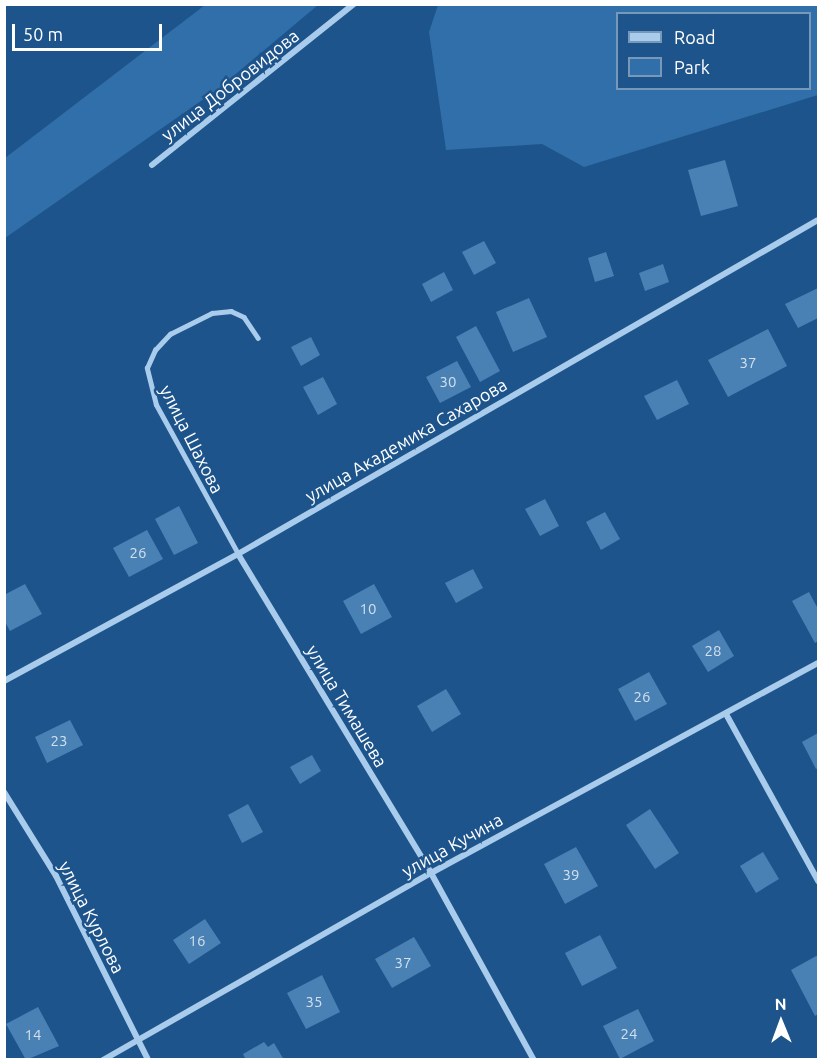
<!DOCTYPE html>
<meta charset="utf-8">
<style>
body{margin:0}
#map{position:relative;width:823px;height:1064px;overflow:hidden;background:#1d548b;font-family:Ubuntu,sans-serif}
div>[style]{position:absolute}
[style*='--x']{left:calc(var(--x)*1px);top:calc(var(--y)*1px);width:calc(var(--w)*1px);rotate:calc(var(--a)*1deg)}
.green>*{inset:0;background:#306fa9}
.building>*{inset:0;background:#4a81b5}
.lane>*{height:4.5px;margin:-2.25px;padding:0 2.25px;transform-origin:2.25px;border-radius:2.25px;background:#a9ccec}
.street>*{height:6px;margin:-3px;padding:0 3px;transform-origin:3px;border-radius:3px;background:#a9ccec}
span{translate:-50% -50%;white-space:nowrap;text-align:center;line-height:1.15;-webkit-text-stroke:5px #1d548b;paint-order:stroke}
.number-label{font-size:15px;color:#d2e0ec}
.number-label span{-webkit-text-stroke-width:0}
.street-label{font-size:18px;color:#fff}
.frame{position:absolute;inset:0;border:6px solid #fff;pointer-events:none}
.legend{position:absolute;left:616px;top:12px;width:195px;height:78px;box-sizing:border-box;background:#1d548b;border:2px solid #7798b9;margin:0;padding:8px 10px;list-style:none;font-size:18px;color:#fff}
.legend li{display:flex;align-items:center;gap:12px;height:30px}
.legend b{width:30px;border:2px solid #7798b9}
.north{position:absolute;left:751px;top:992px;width:60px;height:60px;-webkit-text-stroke:4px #1d548b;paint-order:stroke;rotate:359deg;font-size:16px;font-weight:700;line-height:24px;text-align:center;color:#fff}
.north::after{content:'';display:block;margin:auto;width:21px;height:27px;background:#fff;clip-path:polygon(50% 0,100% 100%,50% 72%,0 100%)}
.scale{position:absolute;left:12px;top:24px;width:150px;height:27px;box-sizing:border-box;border:3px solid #fff;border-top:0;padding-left:8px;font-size:18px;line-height:21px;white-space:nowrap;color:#fff;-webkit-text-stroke:4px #1d548b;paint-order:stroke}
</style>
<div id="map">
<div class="green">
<div style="clip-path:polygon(205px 5px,318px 5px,218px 89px,5px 238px,5px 158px)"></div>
<div style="clip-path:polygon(evenodd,438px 5px,818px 5px,818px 95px,584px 167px,542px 144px,446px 150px,429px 32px,438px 5px,618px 14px,810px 14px,810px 88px,618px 88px,618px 14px)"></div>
</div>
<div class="building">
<div style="clip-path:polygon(725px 160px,738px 206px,701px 216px,688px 170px)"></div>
<div style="clip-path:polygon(484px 241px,496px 263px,474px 275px,462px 252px)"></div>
<div style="clip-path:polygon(606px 252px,614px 276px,595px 282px,588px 258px)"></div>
<div style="clip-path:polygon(663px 264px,669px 282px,645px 291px,639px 273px)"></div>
<div style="clip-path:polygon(444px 272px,453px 290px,431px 302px,422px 284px)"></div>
<div style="clip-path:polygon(818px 288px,818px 318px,798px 328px,785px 304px)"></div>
<div style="clip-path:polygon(529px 298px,547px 337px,513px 352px,496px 312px)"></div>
<div style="clip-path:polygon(476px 326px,500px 371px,480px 382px,456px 337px)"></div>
<div style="clip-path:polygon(768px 329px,787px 366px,728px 397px,708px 360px)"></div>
<div style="clip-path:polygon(311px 337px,320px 355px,301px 366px,291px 347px)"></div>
<div style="clip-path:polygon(457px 361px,471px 387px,440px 403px,426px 377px)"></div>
<div style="clip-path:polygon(323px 377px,337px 404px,318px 415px,303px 387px)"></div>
<div style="clip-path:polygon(677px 380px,689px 404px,657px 420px,644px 396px)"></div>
<div style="clip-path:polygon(545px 499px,559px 526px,540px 536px,525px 509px)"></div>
<div style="clip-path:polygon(179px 506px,198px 543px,174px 555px,155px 519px)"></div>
<div style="clip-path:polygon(605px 512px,620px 539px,601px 550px,586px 522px)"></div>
<div style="clip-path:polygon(147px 530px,163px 559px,129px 577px,113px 548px)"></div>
<div style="clip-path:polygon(473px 569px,483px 588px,456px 603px,445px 583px)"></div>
<div style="clip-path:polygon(25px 584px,42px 614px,10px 631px,4px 620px,4px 595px)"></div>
<div style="clip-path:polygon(374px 584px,392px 617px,361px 634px,343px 601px)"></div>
<div style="clip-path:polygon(809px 592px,818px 609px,818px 641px,815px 643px,792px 601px)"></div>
<div style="clip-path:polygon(719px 630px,734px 656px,708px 672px,692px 646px)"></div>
<div style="clip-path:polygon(649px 672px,667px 704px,635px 721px,618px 689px)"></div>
<div style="clip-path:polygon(446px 689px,461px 714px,432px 732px,417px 706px)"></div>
<div style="clip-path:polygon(70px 720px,83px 745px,47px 763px,35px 737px)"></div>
<div style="clip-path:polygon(818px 733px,818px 768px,816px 769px,802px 742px)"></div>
<div style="clip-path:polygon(312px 755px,321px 771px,300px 784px,290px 767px)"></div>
<div style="clip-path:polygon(248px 804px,263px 832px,242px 843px,228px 815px)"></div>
<div style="clip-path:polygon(650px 809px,679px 853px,655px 869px,626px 825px)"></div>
<div style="clip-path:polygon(576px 847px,598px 886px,565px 904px,544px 864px)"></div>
<div style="clip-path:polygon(763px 852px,779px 879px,756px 893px,740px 866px)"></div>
<div style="clip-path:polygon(205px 919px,221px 943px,189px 964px,173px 940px)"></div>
<div style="clip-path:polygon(600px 935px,617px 968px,582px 986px,565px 953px)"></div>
<div style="clip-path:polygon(414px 937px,431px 966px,392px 988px,375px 959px)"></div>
<div style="clip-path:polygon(818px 955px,818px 1014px,815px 1016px,791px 970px)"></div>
<div style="clip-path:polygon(322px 975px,340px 1012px,306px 1029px,287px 993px)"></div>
<div style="clip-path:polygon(38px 1007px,59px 1046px,26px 1060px,6px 1024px)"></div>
<div style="clip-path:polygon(638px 1009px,654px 1041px,620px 1059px,603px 1026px)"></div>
<div style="clip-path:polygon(264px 1042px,268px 1047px,274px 1043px,284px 1060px,246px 1060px,243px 1054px)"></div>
</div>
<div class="lane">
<div style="--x:238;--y:554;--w:170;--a:-118.8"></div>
<div style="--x:156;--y:405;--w:38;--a:-104"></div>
<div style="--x:147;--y:368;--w:20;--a:-66"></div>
<div style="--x:155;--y:350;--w:22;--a:-47"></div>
<div style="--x:170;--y:334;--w:47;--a:-26.6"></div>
<div style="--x:212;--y:313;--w:19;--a:-6"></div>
<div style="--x:231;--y:311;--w:14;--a:25"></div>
<div style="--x:244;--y:317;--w:25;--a:56"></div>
</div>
<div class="street">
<div style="--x:152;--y:165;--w:258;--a:-38.6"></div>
<div style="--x:238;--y:554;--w:373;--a:58.8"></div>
<div style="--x:431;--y:873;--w:213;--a:61.2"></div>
<div style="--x:4;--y:681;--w:266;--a:-28.5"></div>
<div style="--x:238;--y:554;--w:669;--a:-29.94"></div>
<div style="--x:726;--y:714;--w:191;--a:61.1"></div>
<div style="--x:4;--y:792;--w:99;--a:58.2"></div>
<div style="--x:56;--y:876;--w:206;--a:63.4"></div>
<div style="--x:103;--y:1060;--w:378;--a:-29.7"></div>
<div style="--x:431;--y:873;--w:440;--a:-28.5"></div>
</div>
<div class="number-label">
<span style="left:748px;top:363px">37</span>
<span style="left:448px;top:382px">30</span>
<span style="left:138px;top:553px">26</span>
<span style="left:368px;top:609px">10</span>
<span style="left:713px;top:651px">28</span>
<span style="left:642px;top:697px">26</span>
<span style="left:59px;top:741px">23</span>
<span style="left:571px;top:875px">39</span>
<span style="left:197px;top:941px">16</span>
<span style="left:403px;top:963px">37</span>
<span style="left:314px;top:1002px">35</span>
<span style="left:629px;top:1034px">24</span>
<span style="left:33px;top:1035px">14</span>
</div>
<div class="street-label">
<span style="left:230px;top:85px;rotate:-38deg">улица Добровидова</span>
<span style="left:192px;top:439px;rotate:63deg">улица Шахова</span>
<span style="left:406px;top:440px;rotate:-30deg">улица Академика Сахарова</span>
<span style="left:347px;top:706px;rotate:59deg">улица Тимашева</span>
<span style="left:452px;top:845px;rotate:-29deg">улица Кучина</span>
<span style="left:92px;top:917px;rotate:63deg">улица Курлова</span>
</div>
<div class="frame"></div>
<ul class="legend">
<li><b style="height:8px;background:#a9ccec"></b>Road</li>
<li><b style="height:16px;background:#306fa9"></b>Park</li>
</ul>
<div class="north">N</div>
<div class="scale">50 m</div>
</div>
